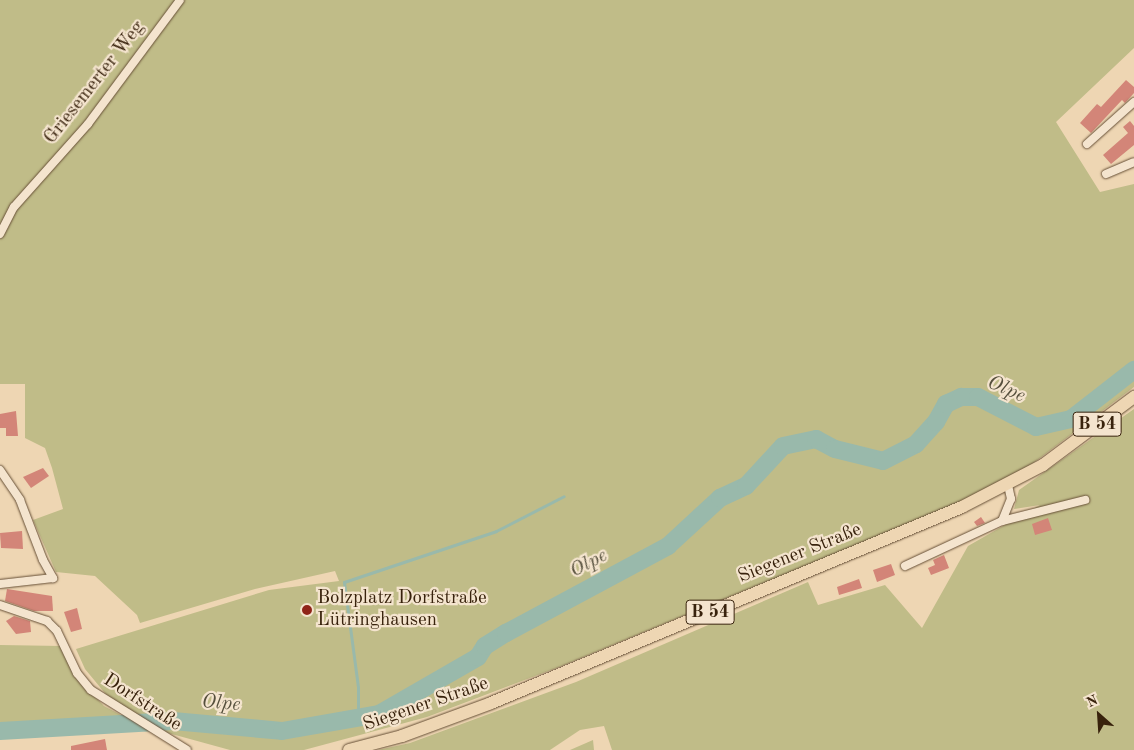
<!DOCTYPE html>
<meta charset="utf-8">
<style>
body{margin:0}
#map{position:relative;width:1134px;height:750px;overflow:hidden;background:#eed6b3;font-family:"Old Standard TT",serif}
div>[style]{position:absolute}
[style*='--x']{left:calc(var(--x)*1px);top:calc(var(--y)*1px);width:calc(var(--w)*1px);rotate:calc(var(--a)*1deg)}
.green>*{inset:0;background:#c0bc88}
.stream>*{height:3px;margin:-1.5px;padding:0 1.5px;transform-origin:1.5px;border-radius:1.5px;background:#99b9ab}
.river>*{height:18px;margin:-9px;padding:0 9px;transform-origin:9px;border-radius:9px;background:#99b9ab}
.building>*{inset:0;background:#d38578}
.roads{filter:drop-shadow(0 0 1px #664f36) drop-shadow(0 0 1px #664f36)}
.street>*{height:8px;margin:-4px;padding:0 4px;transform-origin:4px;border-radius:4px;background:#f4e4ce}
.primary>*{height:12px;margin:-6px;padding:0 6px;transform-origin:6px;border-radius:6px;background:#eed6b3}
.dots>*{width:14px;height:14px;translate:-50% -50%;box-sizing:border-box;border:2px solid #f4e4ce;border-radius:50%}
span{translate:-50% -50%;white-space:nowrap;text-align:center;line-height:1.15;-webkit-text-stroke:4.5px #f4e4ce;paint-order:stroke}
.shield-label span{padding:1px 4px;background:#f4e4ce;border:1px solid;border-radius:4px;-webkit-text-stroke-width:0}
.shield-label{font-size:18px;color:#38220c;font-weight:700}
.street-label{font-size:19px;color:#38220c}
.poi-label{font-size:19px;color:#38220c}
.left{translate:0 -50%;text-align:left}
.water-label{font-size:20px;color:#554f3c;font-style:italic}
.north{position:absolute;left:1074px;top:690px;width:50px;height:50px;-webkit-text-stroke:4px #f4e4ce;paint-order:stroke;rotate:334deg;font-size:14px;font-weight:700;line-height:20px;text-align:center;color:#38220c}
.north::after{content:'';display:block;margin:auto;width:18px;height:22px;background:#38220c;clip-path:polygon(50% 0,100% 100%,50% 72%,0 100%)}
</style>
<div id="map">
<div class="green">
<div style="clip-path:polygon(0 0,1134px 0,1134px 48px,1056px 122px,1100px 192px,1134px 184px,1134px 387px,1028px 467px,972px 497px,559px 667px,427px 717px,304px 750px,230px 750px,168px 733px,109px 698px,85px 669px,76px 649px,269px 590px,339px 581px,335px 571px,255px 589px,140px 623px,137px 615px,95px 576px,56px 572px,33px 520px,63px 509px,52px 468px,45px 448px,25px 438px,25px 384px,0 384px)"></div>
<div style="clip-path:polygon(1134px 409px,1134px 750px,612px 750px,604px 726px,580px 730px,550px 750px,378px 750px,410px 743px,576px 682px,808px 582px,818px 605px,885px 585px,922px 628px,968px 546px,1040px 505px,1014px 509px,1019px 490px)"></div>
<div style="clip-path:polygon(0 645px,61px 646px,74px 675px,104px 706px,132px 721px,0 729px)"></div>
<div style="clip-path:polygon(593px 740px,594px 750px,570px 750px)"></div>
</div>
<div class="stream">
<div style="--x:358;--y:718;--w:31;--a:-90"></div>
<div style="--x:358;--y:687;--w:106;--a:-97.6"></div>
<div style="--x:344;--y:582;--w:160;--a:-18.5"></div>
<div style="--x:496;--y:531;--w:76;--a:-27.2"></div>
</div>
<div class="river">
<div style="--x:0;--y:731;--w:173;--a:-3.3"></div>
<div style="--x:173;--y:721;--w:109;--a:5.2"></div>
<div style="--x:282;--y:731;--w:98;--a:-9.9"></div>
<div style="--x:379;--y:714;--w:114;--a:-29.9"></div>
<div style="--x:478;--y:657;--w:13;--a:-58"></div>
<div style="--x:485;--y:646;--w:25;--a:-32"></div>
<div style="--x:506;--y:633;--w:184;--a:-28.2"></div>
<div style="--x:668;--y:546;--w:71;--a:-42.7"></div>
<div style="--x:720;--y:498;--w:29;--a:-25"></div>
<div style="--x:746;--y:486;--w:54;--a:-47.2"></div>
<div style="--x:783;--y:446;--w:34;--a:-12"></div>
<div style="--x:816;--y:439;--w:21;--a:28"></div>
<div style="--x:835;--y:449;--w:49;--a:14"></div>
<div style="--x:883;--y:461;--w:37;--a:-27"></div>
<div style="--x:916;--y:444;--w:30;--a:-48"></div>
<div style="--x:936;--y:422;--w:21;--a:-61"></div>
<div style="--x:946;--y:404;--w:17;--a:-25"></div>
<div style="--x:961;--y:397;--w:17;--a:0"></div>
<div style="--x:978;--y:397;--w:65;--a:27.3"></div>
<div style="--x:1036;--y:427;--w:36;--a:-13"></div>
<div style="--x:1071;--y:419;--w:80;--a:-37.9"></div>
</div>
<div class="building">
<div style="clip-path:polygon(1126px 80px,1134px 87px,1134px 93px,1125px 103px,1122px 100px,1091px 133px,1080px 123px,1097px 104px,1101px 107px)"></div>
<div style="clip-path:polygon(1130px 121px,1134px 126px,1134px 145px,1111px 164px,1103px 155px,1128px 133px,1123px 127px)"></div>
<div style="clip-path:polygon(16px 411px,18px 436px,6px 436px,6px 428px,0 428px,0 414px)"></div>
<div style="clip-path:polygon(43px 468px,49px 476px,31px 488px,23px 477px)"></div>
<div style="clip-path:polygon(981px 517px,985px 523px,977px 526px,974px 522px)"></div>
<div style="clip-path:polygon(1048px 518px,1052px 530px,1035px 535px,1032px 524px)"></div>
<div style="clip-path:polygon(22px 531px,23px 549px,1px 548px,0 533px)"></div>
<div style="clip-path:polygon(944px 555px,949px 568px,931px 575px,928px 568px,935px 565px,933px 560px)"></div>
<div style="clip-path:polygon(891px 564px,895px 575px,877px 582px,873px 570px)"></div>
<div style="clip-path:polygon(859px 579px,862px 588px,839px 595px,837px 587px)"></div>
<div style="clip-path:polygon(7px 589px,52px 596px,53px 611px,34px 611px,5px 601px)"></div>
<div style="clip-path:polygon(77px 608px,82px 629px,71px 632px,64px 612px)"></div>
<div style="clip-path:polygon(14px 616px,30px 621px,31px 632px,16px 634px,6px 621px)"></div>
<div style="clip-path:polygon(105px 739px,107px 750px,71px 750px,71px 746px)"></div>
</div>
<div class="roads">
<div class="street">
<div style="--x:1087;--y:144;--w:63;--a:-41.8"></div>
<div style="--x:1106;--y:174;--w:30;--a:-23"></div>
<div style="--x:0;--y:234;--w:30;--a:-63"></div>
<div style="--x:14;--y:207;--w:111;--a:-48.3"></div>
<div style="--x:88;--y:124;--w:154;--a:-53.4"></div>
<div style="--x:0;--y:470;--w:36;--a:56"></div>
<div style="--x:20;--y:500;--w:64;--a:69"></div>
<div style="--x:43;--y:560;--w:21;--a:61"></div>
<div style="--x:53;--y:578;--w:53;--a:173.5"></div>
<div style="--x:1002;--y:521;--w:24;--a:-68"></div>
<div style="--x:1011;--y:499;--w:14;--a:-102"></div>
<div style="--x:905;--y:566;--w:107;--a:-24.9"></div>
<div style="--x:1002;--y:521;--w:86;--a:-14.2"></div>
<div style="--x:0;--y:605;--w:50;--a:18.8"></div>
<div style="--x:47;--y:621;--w:14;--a:45"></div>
<div style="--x:57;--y:631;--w:47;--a:64.5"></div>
<div style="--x:77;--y:673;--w:22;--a:51"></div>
<div style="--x:91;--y:690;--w:113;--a:32"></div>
</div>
<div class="primary">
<div style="--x:349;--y:750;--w:55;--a:-14.8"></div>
<div style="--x:402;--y:736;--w:95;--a:-20.3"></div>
<div style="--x:491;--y:703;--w:510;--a:-22.59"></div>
<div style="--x:962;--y:507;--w:91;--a:-27.4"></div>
<div style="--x:1043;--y:465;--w:114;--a:-36.8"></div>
</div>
</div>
<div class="dots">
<div style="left:307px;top:610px;background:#8f2418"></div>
</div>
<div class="shield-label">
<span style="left:1097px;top:424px">B 54</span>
<span style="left:710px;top:612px">B 54</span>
</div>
<div class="street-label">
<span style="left:95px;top:83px;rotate:-52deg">Griesemerter Weg</span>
<span style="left:800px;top:554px;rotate:-22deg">Siegener Straße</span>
<span style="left:142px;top:703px;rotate:33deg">Dorfstraße</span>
<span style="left:426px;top:705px;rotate:-19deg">Siegener Straße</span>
</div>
<div class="poi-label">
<span class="left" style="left:317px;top:610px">Bolzplatz Dorfstraße<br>Lütringhausen</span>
</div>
<div class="water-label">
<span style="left:1006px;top:390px;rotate:24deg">Olpe</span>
<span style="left:589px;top:564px;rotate:-28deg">Olpe</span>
<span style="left:221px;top:704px;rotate:5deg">Olpe</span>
</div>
<div class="north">N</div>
</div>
